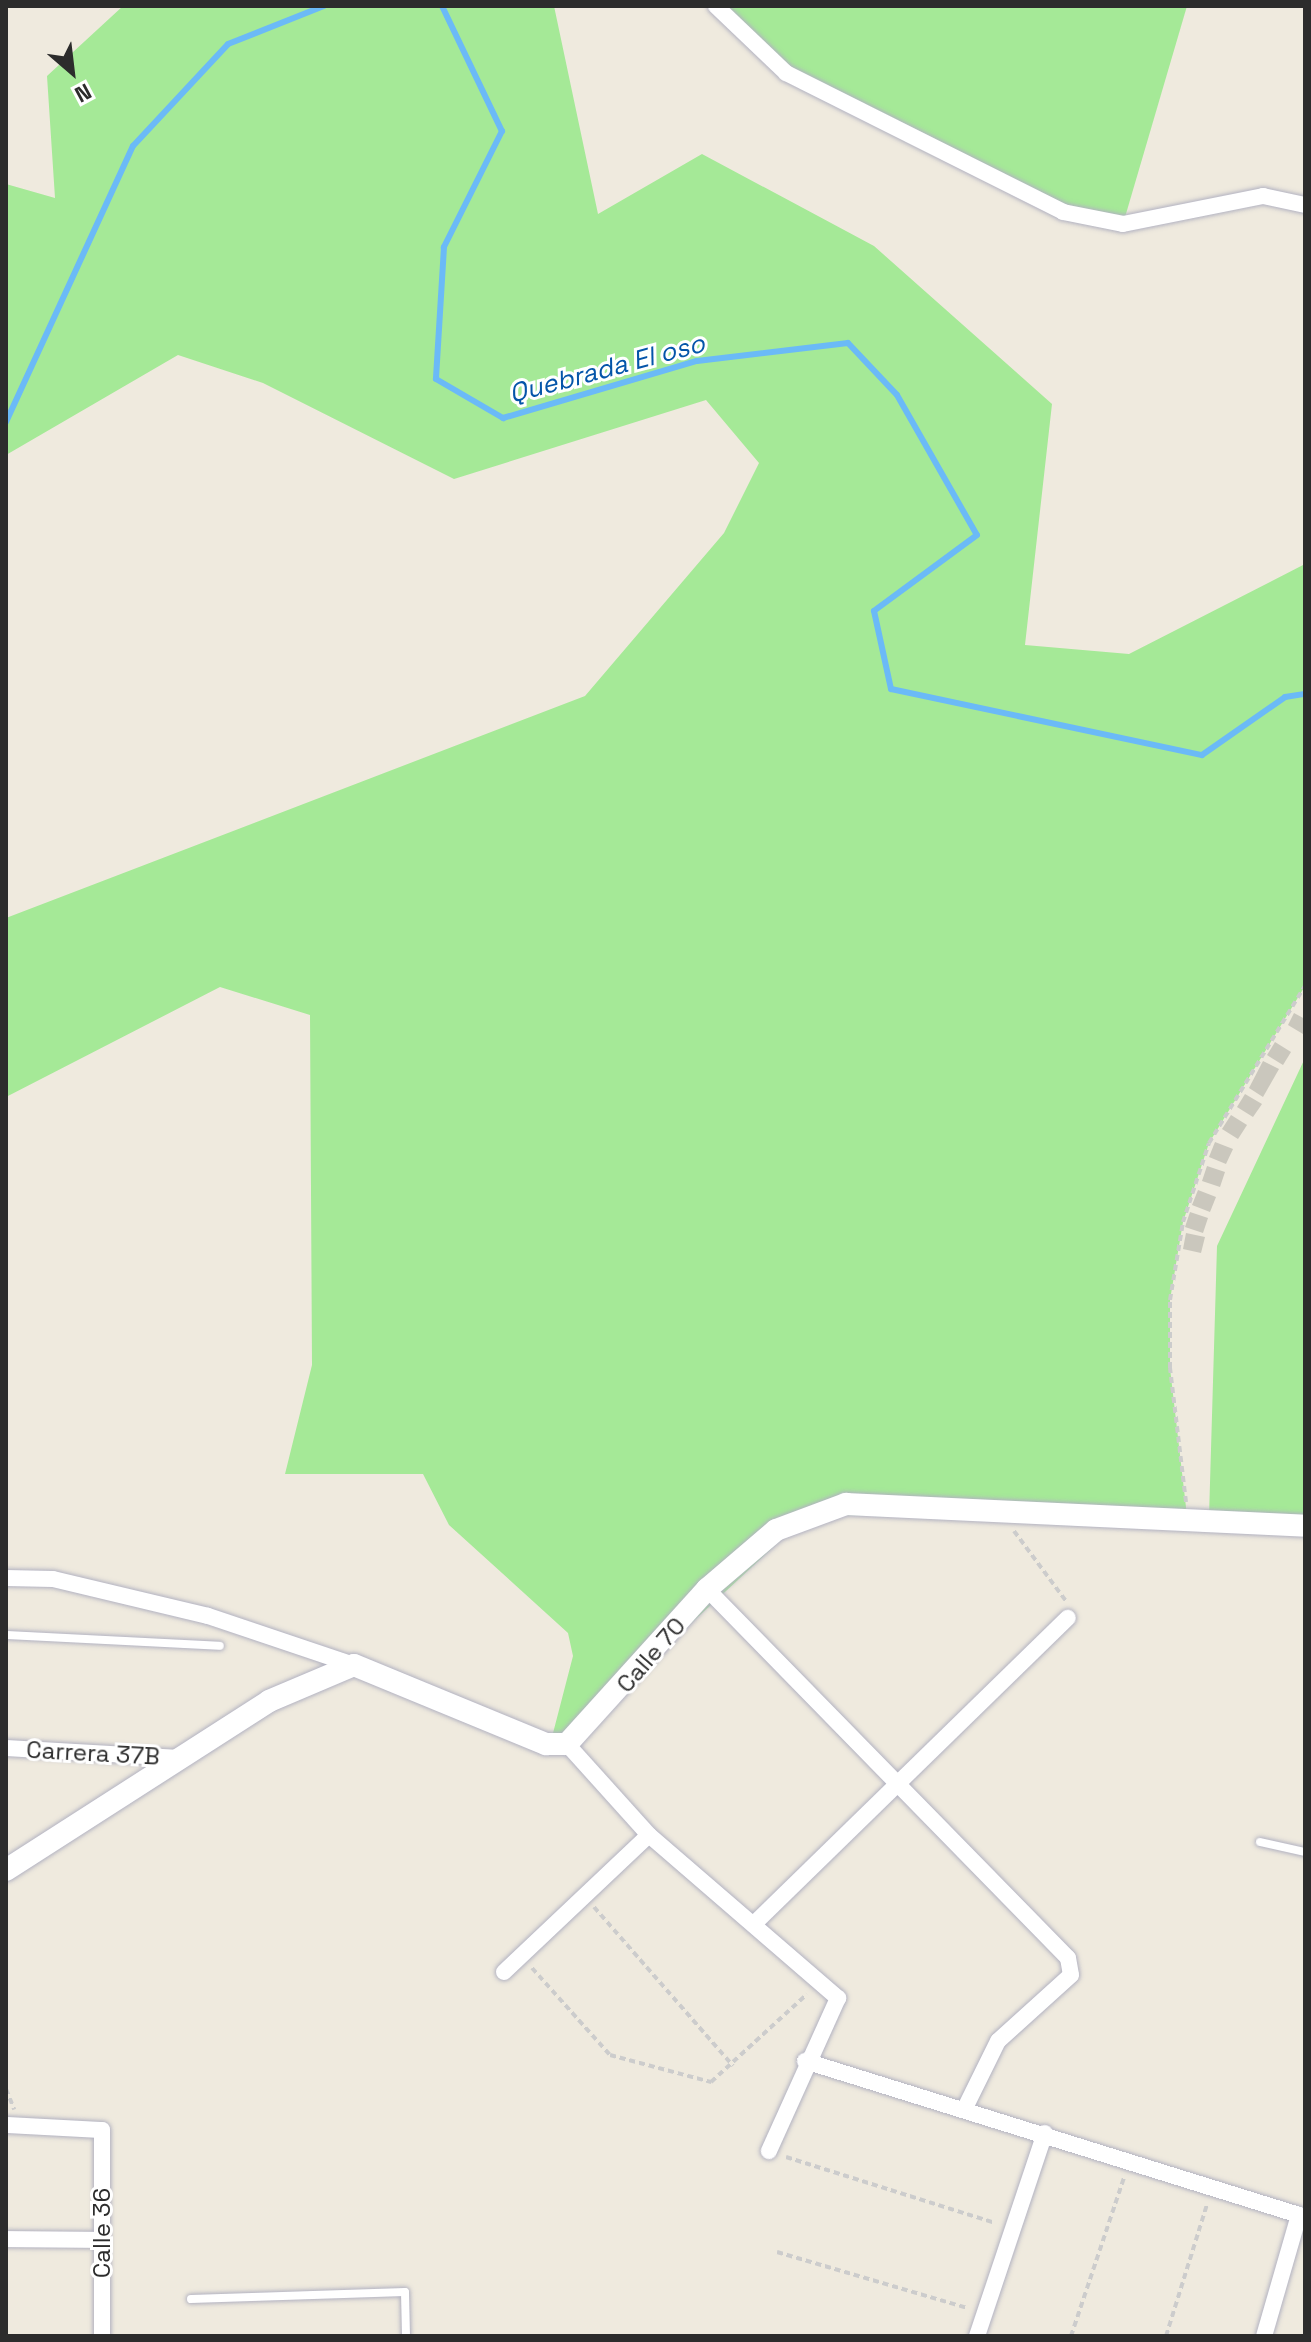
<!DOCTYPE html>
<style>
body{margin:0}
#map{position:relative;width:1311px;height:2342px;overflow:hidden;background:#efeade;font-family:"Space Grotesk",sans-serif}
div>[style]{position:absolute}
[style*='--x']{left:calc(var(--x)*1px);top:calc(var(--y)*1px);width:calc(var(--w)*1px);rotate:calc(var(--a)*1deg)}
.green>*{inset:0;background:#a5e997}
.stream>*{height:6px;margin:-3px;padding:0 3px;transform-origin:3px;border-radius:3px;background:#6bbaf7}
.building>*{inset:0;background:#cac7bd}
.path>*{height:4px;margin-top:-2px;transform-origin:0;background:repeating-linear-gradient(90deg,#ccc 0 6px,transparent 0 10px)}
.roads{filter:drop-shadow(0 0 2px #b2b2c1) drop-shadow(0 0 2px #b2b2c1)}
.lane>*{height:8px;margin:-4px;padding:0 4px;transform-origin:4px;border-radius:4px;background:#fff}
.street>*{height:16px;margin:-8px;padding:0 8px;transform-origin:8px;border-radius:8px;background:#fff}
.secondary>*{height:22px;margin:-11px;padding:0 11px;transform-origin:11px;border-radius:11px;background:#fff}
span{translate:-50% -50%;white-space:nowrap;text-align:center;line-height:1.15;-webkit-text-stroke:6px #fff;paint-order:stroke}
.street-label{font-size:24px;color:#2c2c2c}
.water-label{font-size:26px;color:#0455a9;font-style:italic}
.frame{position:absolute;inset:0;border:8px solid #2c2c2c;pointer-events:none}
.north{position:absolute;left:32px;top:32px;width:80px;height:80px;-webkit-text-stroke:6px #fff;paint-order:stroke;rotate:152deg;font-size:22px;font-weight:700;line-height:32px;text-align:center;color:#2c2c2c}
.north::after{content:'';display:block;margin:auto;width:28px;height:36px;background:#2c2c2c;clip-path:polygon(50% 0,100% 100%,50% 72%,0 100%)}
</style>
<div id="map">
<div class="green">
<div style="clip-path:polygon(123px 6px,554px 6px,598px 214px,702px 154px,874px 246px,1052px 404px,1025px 645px,1129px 654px,1305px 564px,1305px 986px,1209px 1143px,1183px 1222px,1170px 1300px,1170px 1368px,1187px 1516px,1209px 1517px,1217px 1246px,1305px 1058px,1305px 1530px,809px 1514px,630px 1680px,583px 1735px,552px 1737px,573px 1656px,568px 1633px,449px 1525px,423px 1474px,285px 1474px,312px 1365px,310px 1015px,220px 987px,6px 1097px,6px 918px,585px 696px,724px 533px,759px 463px,706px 400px,454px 479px,263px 383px,178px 355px,6px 455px,6px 184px,55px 198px,47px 76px)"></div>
<div style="clip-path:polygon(716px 6px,1187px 6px,1123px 224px,1016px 187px,817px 89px)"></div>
</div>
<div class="stream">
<div style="--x:442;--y:6;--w:139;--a:64.4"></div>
<div style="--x:502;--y:131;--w:130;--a:116.6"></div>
<div style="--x:444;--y:247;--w:132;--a:93.5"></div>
<div style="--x:436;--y:379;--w:78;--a:30.2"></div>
<div style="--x:503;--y:418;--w:202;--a:-16.4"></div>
<div style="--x:697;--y:361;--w:152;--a:-6.8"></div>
<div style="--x:848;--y:343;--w:71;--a:46.7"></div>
<div style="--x:897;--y:395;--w:161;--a:60.3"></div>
<div style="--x:977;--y:535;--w:128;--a:143.6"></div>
<div style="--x:874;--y:611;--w:80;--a:77.7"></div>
<div style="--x:891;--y:689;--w:318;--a:12"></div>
<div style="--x:1202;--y:755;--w:101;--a:-34.9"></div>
<div style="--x:1285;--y:697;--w:20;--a:-9"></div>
<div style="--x:6;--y:422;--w:304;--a:-65.3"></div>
<div style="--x:133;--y:146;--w:139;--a:-47"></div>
<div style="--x:228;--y:44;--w:103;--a:-21.6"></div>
</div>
<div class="building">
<div style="clip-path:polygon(1294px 1013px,1305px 1019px,1303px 1034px,1288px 1025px)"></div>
<div style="clip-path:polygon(1275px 1042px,1291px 1052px,1283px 1065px,1267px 1055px)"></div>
<div style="clip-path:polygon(1263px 1061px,1279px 1069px,1263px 1097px,1249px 1088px)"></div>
<div style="clip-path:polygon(1245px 1094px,1262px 1104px,1253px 1117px,1237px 1107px)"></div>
<div style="clip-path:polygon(1231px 1115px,1247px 1125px,1238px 1139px,1222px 1129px)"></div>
<div style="clip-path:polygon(1215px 1142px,1233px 1149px,1226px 1164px,1209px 1157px)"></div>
<div style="clip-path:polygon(1207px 1166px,1225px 1172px,1220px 1187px,1202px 1181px)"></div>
<div style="clip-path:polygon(1198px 1190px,1216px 1197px,1210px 1212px,1192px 1205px)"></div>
<div style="clip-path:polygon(1190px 1212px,1208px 1218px,1203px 1233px,1185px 1227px)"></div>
<div style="clip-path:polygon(1186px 1233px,1205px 1237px,1201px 1253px,1183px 1249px)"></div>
</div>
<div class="path">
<div style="--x:1186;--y:1502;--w:135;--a:-96.8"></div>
<div style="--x:1170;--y:1368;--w:68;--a:-90"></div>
<div style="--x:1170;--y:1300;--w:79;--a:-80.5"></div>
<div style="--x:1183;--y:1222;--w:83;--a:-71.8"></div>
<div style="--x:1209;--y:1143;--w:184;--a:-58.6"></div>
<div style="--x:1014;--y:1531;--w:87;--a:53.4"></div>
<div style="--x:594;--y:1907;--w:211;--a:48.8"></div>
<div style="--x:532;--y:1968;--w:117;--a:48.1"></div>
<div style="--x:610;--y:2055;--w:105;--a:15"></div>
<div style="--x:711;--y:2082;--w:130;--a:-42.5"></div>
<div style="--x:6;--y:2089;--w:22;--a:68"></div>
<div style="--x:786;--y:2157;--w:219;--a:17.5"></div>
<div style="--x:777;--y:2252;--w:198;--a:16.4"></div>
<div style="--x:1071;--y:2336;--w:167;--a:-71.5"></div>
<div style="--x:1166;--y:2336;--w:138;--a:-72.7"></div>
</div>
<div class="roads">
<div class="lane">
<div style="--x:6;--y:1635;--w:214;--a:2.9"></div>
<div style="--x:1260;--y:1842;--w:46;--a:12.5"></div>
<div style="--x:191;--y:2299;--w:214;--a:-1.9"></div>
<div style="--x:405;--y:2292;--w:44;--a:88.7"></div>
</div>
<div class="street">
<div style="--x:716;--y:6;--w:97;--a:43.7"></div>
<div style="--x:786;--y:73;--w:310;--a:26.6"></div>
<div style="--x:1063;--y:212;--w:61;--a:11.3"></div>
<div style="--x:1123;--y:224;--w:143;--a:-11.3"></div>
<div style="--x:1263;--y:196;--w:43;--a:12.1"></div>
<div style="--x:6;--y:1578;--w:47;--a:1.2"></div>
<div style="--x:53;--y:1579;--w:159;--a:13.4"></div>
<div style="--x:208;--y:1616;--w:154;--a:18.6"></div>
<div style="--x:707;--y:1589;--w:516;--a:45.63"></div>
<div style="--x:1068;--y:1958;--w:17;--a:80"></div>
<div style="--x:1071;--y:1975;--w:98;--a:137.9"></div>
<div style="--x:998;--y:2041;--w:77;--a:116.2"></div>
<div style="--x:567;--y:1744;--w:122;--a:48"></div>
<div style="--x:649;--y:1835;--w:250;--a:40.8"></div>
<div style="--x:838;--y:1998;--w:168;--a:114.3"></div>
<div style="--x:6;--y:1748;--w:174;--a:3.3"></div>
<div style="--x:755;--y:1923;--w:437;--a:-44.3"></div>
<div style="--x:504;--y:1972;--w:199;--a:-43.4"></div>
<div style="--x:805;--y:2061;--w:517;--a:17.31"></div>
<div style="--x:1299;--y:2215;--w:126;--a:106.1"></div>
<div style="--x:6;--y:2125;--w:96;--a:3"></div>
<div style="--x:102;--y:2130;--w:206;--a:90"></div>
<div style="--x:6;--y:2239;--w:96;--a:0.6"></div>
<div style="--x:977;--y:2336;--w:214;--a:-71.5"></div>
</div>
<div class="secondary">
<div style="--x:6;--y:1870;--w:313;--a:-32.7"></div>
<div style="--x:269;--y:1701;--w:92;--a:-23"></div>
<div style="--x:354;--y:1665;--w:208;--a:22.4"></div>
<div style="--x:546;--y:1744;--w:21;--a:0"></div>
<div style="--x:567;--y:1744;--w:209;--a:-47.9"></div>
<div style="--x:707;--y:1589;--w:91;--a:-40.5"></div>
<div style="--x:776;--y:1530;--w:75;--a:-20.4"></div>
<div style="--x:846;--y:1504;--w:460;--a:2.7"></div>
</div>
</div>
<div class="street-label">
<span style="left:651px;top:1655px;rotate:-49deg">Calle 70</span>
<span style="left:93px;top:1753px;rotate:3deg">Carrera 37B</span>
<span style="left:102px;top:2233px;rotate:-90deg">Calle 36</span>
</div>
<div class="water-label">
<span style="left:607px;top:369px;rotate:-15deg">Quebrada El oso</span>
</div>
<div class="frame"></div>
<div class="north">N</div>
</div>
